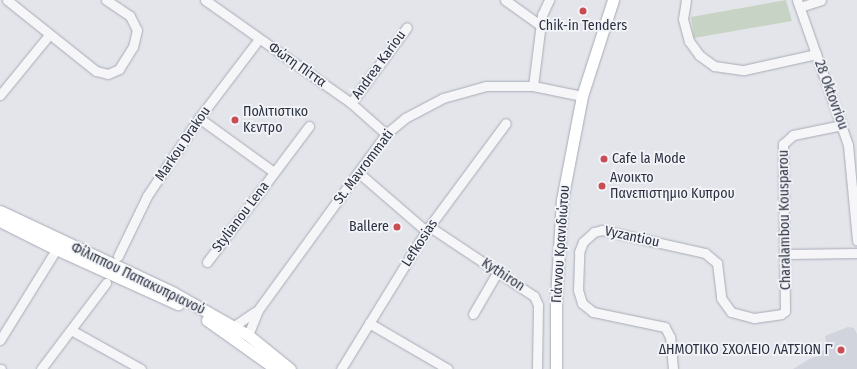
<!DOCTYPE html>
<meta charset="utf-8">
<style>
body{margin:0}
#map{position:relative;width:857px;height:369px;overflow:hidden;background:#e3e5eb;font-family:"Fira Sans Condensed",sans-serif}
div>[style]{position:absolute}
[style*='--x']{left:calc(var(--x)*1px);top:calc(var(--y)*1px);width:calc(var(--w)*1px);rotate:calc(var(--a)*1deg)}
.built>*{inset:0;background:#d1d4dc}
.green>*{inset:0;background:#c7d4c5}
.roads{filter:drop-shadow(0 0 1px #a8abb5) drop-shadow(0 0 1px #a8abb5)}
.minor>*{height:9px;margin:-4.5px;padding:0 4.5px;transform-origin:4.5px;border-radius:4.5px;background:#f6f6f9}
.major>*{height:11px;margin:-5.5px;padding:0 5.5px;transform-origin:5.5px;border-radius:5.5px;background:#fff}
.dots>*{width:11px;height:11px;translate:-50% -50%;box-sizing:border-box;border:2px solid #f3f4f8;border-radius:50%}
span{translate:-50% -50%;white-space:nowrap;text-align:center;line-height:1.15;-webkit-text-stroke:3.5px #f3f4f8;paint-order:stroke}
.poi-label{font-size:14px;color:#2b3142}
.left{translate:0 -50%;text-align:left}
.right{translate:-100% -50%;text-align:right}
.street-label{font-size:14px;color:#2b3142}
</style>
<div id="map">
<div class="built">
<div style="clip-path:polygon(848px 327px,854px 328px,857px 334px,857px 369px,793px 369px,811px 358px,822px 355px,821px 352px,827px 348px,825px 336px)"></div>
</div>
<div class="green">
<div style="clip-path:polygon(786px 0,792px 21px,694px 38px,691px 17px)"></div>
</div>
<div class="roads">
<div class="minor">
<div style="--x:7;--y:0;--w:114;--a:38.6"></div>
<div style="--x:96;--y:71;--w:12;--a:14"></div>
<div style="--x:108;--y:74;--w:12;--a:-24"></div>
<div style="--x:119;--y:69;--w:26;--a:-58"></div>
<div style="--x:133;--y:47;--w:17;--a:-77"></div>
<div style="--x:137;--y:30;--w:16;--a:-117"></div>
<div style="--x:130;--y:16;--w:29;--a:-146"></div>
<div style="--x:205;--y:0;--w:179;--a:35.2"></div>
<div style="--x:351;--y:103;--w:47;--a:41.5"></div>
<div style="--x:505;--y:0;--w:43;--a:35.5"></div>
<div style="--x:686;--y:0;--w:19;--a:99"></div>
<div style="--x:683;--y:19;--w:23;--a:75"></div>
<div style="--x:689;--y:41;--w:17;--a:54"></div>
<div style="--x:699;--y:55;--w:19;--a:36"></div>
<div style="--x:714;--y:66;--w:30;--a:8"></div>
<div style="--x:744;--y:70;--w:74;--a:-12.5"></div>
<div style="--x:797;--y:0;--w:154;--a:70.6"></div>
<div style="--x:848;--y:145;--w:96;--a:84.6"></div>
<div style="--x:800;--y:7;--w:22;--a:-18"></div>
<div style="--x:533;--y:86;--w:72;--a:-82.8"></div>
<div style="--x:542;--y:15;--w:17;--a:-65"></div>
<div style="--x:0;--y:95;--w:77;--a:-50.8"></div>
<div style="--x:351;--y:103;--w:94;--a:-53.6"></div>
<div style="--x:199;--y:118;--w:92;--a:35.8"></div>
<div style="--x:359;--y:173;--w:89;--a:40.9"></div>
<div style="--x:430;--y:227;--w:125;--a:33.6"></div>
<div style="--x:534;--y:296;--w:10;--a:66"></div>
<div style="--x:538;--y:305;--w:64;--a:90.9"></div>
<div style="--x:786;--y:254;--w:71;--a:-0.8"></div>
<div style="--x:118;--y:256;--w:67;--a:-64.2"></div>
<div style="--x:147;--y:196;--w:94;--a:-56.3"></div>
<div style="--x:199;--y:118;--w:99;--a:-52.8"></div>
<div style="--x:207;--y:262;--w:170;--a:-53.1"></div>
<div style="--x:473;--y:314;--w:50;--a:-59.8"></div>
<div style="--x:369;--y:323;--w:91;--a:30.2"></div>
<div style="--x:234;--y:326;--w:25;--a:-34"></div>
<div style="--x:71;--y:330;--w:80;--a:29.1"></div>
<div style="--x:248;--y:335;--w:27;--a:-68"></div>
<div style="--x:258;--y:310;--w:218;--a:-54"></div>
<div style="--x:386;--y:134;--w:25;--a:-40"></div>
<div style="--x:405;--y:118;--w:43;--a:-27.8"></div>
<div style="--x:443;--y:98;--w:45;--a:-15.6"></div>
<div style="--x:486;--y:86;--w:47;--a:0"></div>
<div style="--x:533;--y:86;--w:50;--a:11.5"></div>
<div style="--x:0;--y:340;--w:112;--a:-58.2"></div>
<div style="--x:0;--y:369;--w:1;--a:0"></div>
<div style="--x:41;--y:369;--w:108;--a:-52.9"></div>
<div style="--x:341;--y:369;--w:162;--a:-58.4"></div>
<div style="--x:426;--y:231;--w:134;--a:-53.5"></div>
<div style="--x:673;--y:369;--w:32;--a:-95"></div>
<div style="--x:670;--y:337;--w:11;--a:-117"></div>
<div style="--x:665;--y:327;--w:74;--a:-168.2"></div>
<div style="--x:593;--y:312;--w:14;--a:-141"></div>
<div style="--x:582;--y:303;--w:14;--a:-107"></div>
<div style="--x:578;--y:290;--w:38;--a:-88"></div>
<div style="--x:579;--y:252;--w:11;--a:-68"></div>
<div style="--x:583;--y:242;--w:15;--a:-42"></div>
<div style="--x:594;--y:232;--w:8;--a:-14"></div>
<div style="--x:602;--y:230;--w:106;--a:12.6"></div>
<div style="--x:705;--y:253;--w:16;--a:40"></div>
<div style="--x:717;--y:263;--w:35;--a:83"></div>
<div style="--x:721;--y:298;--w:17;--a:54"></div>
<div style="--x:731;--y:312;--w:24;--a:15"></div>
<div style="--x:754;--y:318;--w:27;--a:-8"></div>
<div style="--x:781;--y:314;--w:5;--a:-37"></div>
<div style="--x:785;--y:311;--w:167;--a:-90.7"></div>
<div style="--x:783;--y:144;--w:13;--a:-42"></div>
<div style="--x:793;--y:135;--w:50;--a:-11.5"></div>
</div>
<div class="major">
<div style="--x:0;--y:211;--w:192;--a:25.2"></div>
<div style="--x:174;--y:293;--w:85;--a:29.6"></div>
<div style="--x:248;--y:335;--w:54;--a:39"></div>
<div style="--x:0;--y:221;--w:63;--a:26.6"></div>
<div style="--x:56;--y:249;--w:134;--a:24.3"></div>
<div style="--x:207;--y:320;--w:85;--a:35.4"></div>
<div style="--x:556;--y:369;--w:71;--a:-90"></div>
<div style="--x:556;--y:298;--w:98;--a:-86.5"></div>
<div style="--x:562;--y:200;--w:106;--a:-79.1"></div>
<div style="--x:582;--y:96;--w:101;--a:-72.1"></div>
</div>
</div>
<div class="dots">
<div style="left:583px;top:11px;background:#c94e54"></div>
<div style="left:235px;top:120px;background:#c94e54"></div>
<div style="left:604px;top:159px;background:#c94e54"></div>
<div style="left:602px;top:186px;background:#c94e54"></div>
<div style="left:397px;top:227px;background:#c94e54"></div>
<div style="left:841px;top:350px;background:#c94e54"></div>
</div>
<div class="poi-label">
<span style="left:583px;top:26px">Chik-in Tenders</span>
<span class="left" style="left:243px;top:120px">Πολιτιστικο<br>Κεντρο</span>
<span class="left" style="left:612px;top:159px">Cafe la Mode</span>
<span class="left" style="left:610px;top:186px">Ανοικτο<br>Πανεπιστημιο Κυπρου</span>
<span class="right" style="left:389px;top:227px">Ballere</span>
<span class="right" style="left:833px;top:350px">ΔΗΜΟΤΙΚΟ ΣΧΟΛΕΙΟ ΛΑΤΣΙΩΝ Γ΄</span>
</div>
<div class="street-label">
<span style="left:297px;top:65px;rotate:35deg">Φώτη Πίττα</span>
<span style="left:379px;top:65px;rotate:-54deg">Andrea Kariou</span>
<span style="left:831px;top:95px;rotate:70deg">28 Oktovriou</span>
<span style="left:183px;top:144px;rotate:-56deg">Markou Drakou</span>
<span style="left:364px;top:167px;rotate:-53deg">St. Mavrommati</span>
<span style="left:241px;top:217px;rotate:-53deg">Stylianou Lena</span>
<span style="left:785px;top:220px;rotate:-91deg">Charalambou Kousparou</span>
<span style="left:632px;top:237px;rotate:12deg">Vyzantiou</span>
<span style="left:420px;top:243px;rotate:-57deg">Lefkosias</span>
<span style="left:561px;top:244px;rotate:-86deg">Γιάννου Κρανιδιώτου</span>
<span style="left:503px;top:275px;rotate:33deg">Kythiron</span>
<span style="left:138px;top:279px;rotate:26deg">Φίλιππου Παπακυπριανού</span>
</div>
</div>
